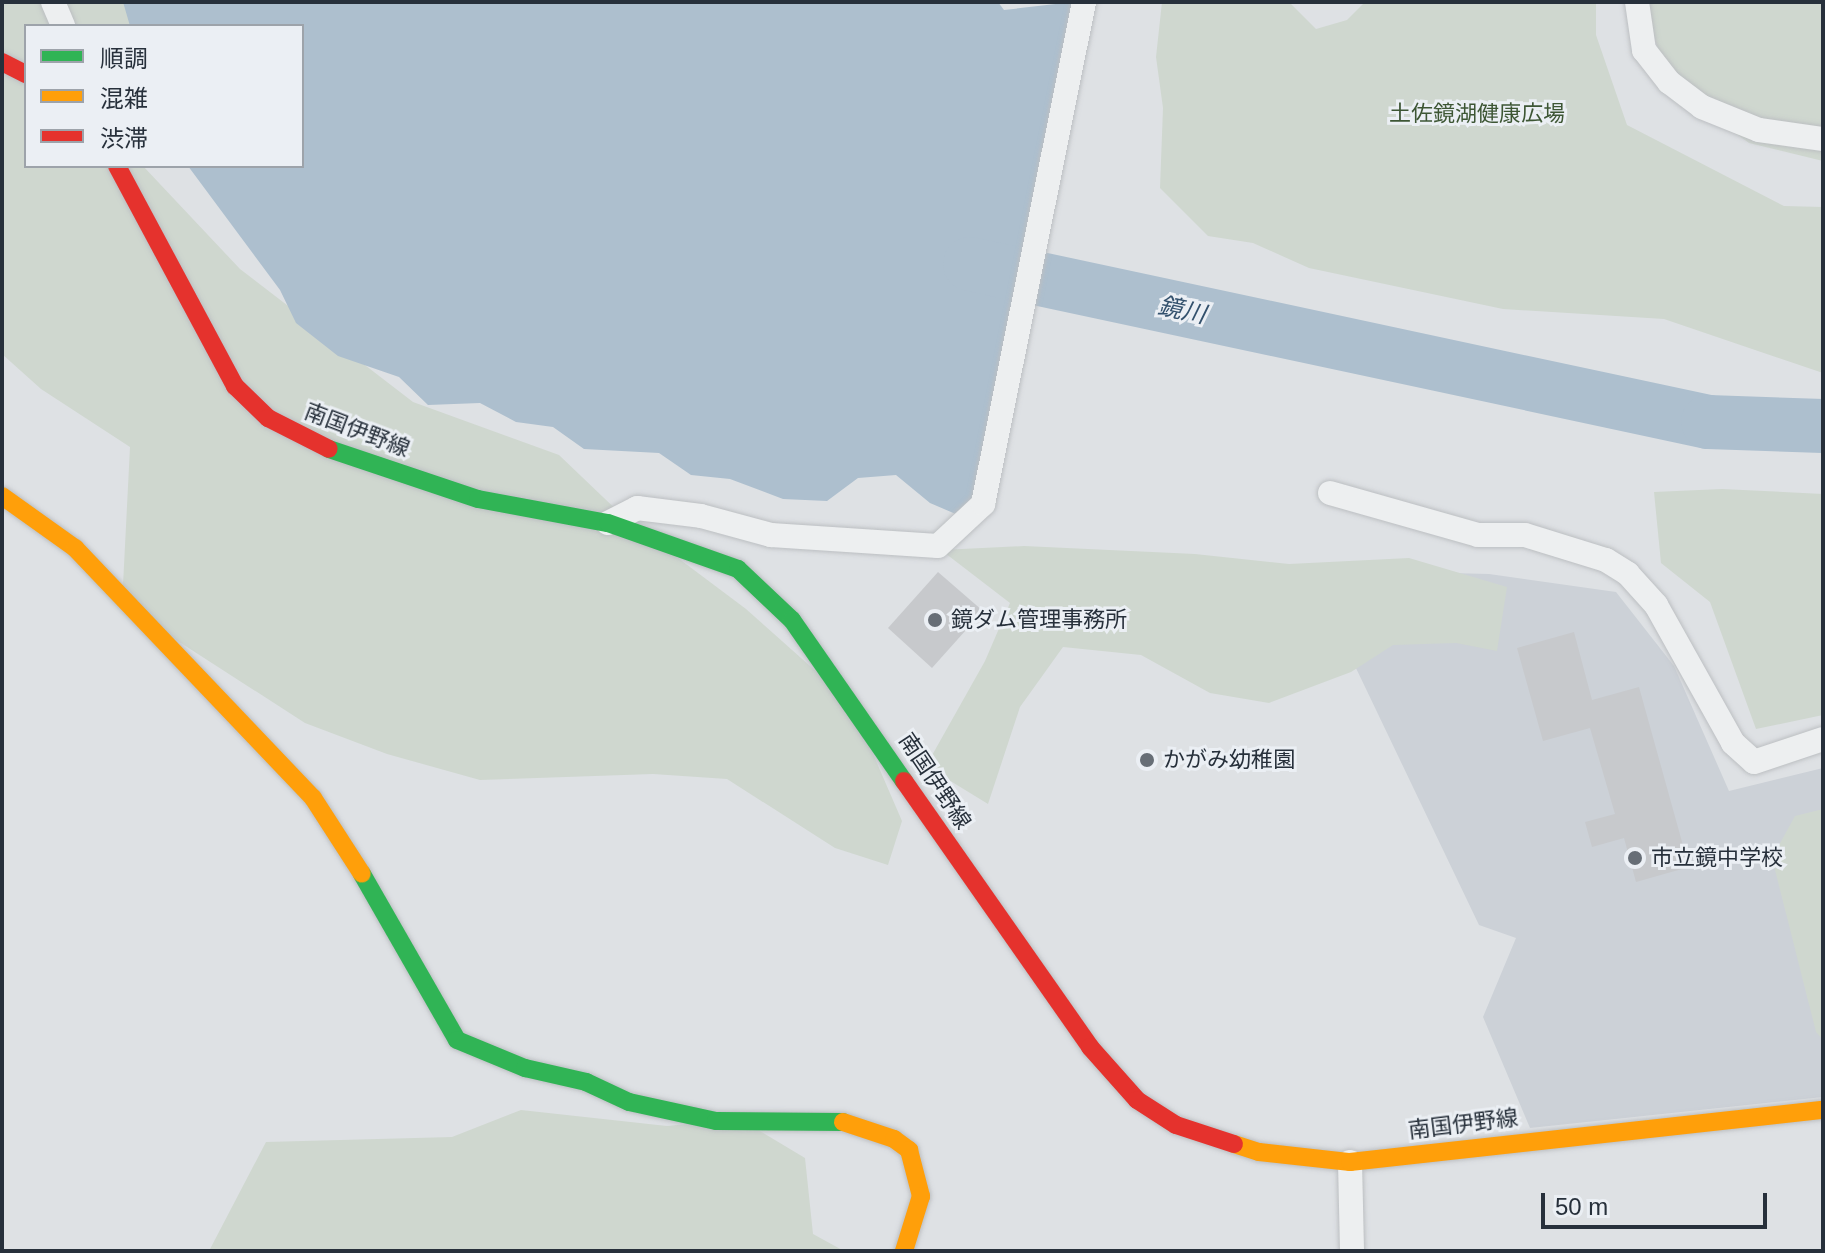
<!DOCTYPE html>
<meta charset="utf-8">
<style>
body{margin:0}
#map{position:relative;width:1825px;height:1253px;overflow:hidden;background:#dee1e4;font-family:Arial,"Noto Sans JP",sans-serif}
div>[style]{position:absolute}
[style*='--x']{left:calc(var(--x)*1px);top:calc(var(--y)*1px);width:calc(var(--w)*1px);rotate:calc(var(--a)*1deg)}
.built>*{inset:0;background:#ccd1d7}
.green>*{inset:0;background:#cfd7cf}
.water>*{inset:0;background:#adbfce}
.river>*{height:54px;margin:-27px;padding:0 27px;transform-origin:27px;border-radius:27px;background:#adbfce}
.building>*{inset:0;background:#c7c9cc}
.roads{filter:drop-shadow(0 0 2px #bcbfc2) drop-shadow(0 0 2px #bcbfc2)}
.street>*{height:24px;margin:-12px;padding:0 12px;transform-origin:12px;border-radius:12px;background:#edeff0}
.fast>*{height:18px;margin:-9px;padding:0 9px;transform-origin:9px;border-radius:9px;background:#30b455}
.slow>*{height:18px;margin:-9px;padding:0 9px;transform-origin:9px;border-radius:9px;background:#ff9f0a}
.jam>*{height:18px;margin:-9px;padding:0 9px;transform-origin:9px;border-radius:9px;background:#e5322d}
.dots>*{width:22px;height:22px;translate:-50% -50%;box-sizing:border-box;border:4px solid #ebeff4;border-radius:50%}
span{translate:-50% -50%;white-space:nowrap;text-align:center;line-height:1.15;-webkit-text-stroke:6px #ebeff4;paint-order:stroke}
.park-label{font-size:22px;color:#3d5634}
.street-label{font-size:22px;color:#27303b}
.poi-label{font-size:22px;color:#27303b}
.left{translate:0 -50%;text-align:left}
.water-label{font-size:24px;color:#33516d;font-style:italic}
.frame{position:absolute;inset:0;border:4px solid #27303b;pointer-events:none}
.legend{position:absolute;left:24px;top:24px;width:280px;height:144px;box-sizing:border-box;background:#ebeff4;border:2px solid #9da3aa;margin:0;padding:10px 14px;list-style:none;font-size:24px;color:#27303b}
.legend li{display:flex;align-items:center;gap:16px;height:40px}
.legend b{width:40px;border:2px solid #9da3aa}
.scale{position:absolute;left:1541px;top:1193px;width:226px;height:36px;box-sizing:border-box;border:4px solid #27303b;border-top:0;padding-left:10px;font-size:24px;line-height:28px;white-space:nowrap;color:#27303b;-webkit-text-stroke:6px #ebeff4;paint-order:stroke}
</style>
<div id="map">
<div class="built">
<div style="clip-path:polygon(1370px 571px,1489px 574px,1616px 592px,1674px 666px,1729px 791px,1823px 768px,1823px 1097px,1530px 1128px,1483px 1017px,1516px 938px,1479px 925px,1355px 666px)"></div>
</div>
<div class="green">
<div style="clip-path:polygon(2px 2px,125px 2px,132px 26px,26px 26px,26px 166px,143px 166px,240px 269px,413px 402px,559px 455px,626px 519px,746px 609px,819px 674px,864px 733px,902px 821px,888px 865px,835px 848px,727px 779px,653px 774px,480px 780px,387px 754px,305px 723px,122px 605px,130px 447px,41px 389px,2px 354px)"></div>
<div style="clip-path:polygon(1162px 2px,1289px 2px,1316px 29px,1347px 20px,1365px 2px,1596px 2px,1596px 35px,1627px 125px,1784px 206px,1823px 207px,1823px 373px,1664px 319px,1503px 309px,1309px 268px,1253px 243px,1208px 236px,1160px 188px,1163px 108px,1156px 57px)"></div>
<div style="clip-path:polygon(1640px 2px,1823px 2px,1823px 161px,1749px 143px,1674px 89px)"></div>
<div style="clip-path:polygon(1722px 489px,1823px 494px,1823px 715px,1756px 729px,1710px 602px,1661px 563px,1654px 492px)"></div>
<div style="clip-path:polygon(1024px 546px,1195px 554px,1289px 564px,1409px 558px,1507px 587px,1497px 651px,1456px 643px,1393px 645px,1351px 672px,1269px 703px,1210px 693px,1141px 655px,1063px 647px,1020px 707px,988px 804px,926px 766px,985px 661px,1010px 603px,941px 550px)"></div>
<div style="clip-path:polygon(1823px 809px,1823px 1040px,1816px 1032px,1772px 858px,1795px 816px)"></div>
<div style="clip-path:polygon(521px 1110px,667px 1126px,740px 1119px,805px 1158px,813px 1234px,844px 1251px,209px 1251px,266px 1142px,452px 1137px)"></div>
</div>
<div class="water">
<div style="clip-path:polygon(123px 2px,998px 2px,1004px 10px,1073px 2px,972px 500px,958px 515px,930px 503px,896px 475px,858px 478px,827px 501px,783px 499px,730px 479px,691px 475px,659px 453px,584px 449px,553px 427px,516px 422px,480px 403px,428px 405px,399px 377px,338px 356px,296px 323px,280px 290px,188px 166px,302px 166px,302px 26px,130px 26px)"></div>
</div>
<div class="river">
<div style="--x:970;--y:264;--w:755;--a:12.08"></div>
<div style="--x:1708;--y:422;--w:115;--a:2"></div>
</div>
<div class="building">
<div style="clip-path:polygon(938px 572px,983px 611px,932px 668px,888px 628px)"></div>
<div style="clip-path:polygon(1574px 632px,1592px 700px,1639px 687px,1689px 867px,1636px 882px,1624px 838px,1592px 847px,1585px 822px,1615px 814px,1590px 728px,1543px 741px,1517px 648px)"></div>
</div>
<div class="roads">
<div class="street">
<div style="--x:53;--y:2;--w:26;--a:67"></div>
<div style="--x:1637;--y:2;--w:49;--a:81.7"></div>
<div style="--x:1644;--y:50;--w:41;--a:52"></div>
<div style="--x:1669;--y:82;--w:41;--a:37.1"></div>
<div style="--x:1702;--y:107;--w:61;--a:22"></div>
<div style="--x:1759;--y:130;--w:65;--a:8"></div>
<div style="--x:1330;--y:493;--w:154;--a:15.8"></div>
<div style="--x:1478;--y:535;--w:47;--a:0"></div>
<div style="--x:1525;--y:535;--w:85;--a:17.2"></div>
<div style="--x:1606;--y:560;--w:26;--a:32"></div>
<div style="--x:1628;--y:574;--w:42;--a:47.9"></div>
<div style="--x:1656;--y:605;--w:158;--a:60.8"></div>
<div style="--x:1733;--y:743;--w:28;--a:42"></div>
<div style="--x:1754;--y:762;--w:73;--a:-18.4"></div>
<div style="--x:608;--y:523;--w:33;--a:-27"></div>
<div style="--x:637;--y:508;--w:64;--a:7.1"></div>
<div style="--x:701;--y:516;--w:73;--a:15.2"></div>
<div style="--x:771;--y:535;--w:167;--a:3.8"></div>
<div style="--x:938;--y:546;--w:62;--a:-43"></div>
<div style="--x:983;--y:504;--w:512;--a:-78.62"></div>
<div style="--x:1350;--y:1162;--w:89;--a:88.7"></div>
</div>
<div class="fast">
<div style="--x:329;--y:449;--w:157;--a:18.6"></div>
<div style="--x:478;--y:499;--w:132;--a:10.5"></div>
<div style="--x:608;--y:523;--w:138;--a:19.5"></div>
<div style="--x:738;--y:569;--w:74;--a:43.4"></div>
<div style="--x:792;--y:620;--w:196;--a:55.2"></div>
<div style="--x:362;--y:874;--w:191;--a:60.2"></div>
<div style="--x:457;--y:1040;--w:74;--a:22.4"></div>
<div style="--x:525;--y:1068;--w:63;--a:12.9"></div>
<div style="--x:586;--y:1082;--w:47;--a:24.9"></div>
<div style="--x:629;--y:1102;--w:89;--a:12.3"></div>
<div style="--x:716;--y:1121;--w:127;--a:0.5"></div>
</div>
<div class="slow">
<div style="--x:2;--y:496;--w:90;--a:35.5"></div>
<div style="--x:75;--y:548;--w:345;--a:46.4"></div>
<div style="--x:313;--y:798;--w:90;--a:57.2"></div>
<div style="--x:843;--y:1122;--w:54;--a:18.4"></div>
<div style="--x:894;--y:1139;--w:19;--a:36"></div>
<div style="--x:909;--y:1150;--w:48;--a:75.4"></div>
<div style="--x:921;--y:1196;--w:58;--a:107.2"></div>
<div style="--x:1234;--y:1144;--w:26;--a:18"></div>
<div style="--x:1259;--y:1152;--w:92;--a:6.3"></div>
<div style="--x:1350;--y:1162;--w:476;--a:-6.3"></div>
</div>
<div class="jam">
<div style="--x:2;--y:62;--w:27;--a:27"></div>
<div style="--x:117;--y:166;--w:250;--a:61.8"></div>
<div style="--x:235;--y:386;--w:46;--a:44.1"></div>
<div style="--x:268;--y:418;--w:68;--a:26.9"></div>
<div style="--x:904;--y:781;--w:325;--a:55"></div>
<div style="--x:1090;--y:1047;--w:71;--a:48.4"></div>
<div style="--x:1137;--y:1100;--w:46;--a:32.7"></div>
<div style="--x:1176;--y:1125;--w:61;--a:18.1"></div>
</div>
</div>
<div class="dots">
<div style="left:935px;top:620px;background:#676e76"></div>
<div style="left:1147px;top:760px;background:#676e76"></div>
<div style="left:1635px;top:858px;background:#676e76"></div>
</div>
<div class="park-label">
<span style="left:1477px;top:114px">土佐鏡湖健康広場</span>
</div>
<div class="street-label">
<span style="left:357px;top:430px;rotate:21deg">南国伊野線</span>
<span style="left:935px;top:781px;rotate:56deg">南国伊野線</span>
<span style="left:1463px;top:1124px;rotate:-7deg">南国伊野線</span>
</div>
<div class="poi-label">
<span class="left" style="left:951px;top:620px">鏡ダム管理事務所</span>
<span class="left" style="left:1163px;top:760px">かがみ幼稚園</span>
<span class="left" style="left:1651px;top:858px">市立鏡中学校</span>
</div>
<div class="water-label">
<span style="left:1182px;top:310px;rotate:12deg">鏡川</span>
</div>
<div class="frame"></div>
<ul class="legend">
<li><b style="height:10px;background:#30b455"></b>順調</li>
<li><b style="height:10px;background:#ff9f0a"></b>混雑</li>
<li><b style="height:10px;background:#e5322d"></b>渋滞</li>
</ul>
<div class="scale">50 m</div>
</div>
